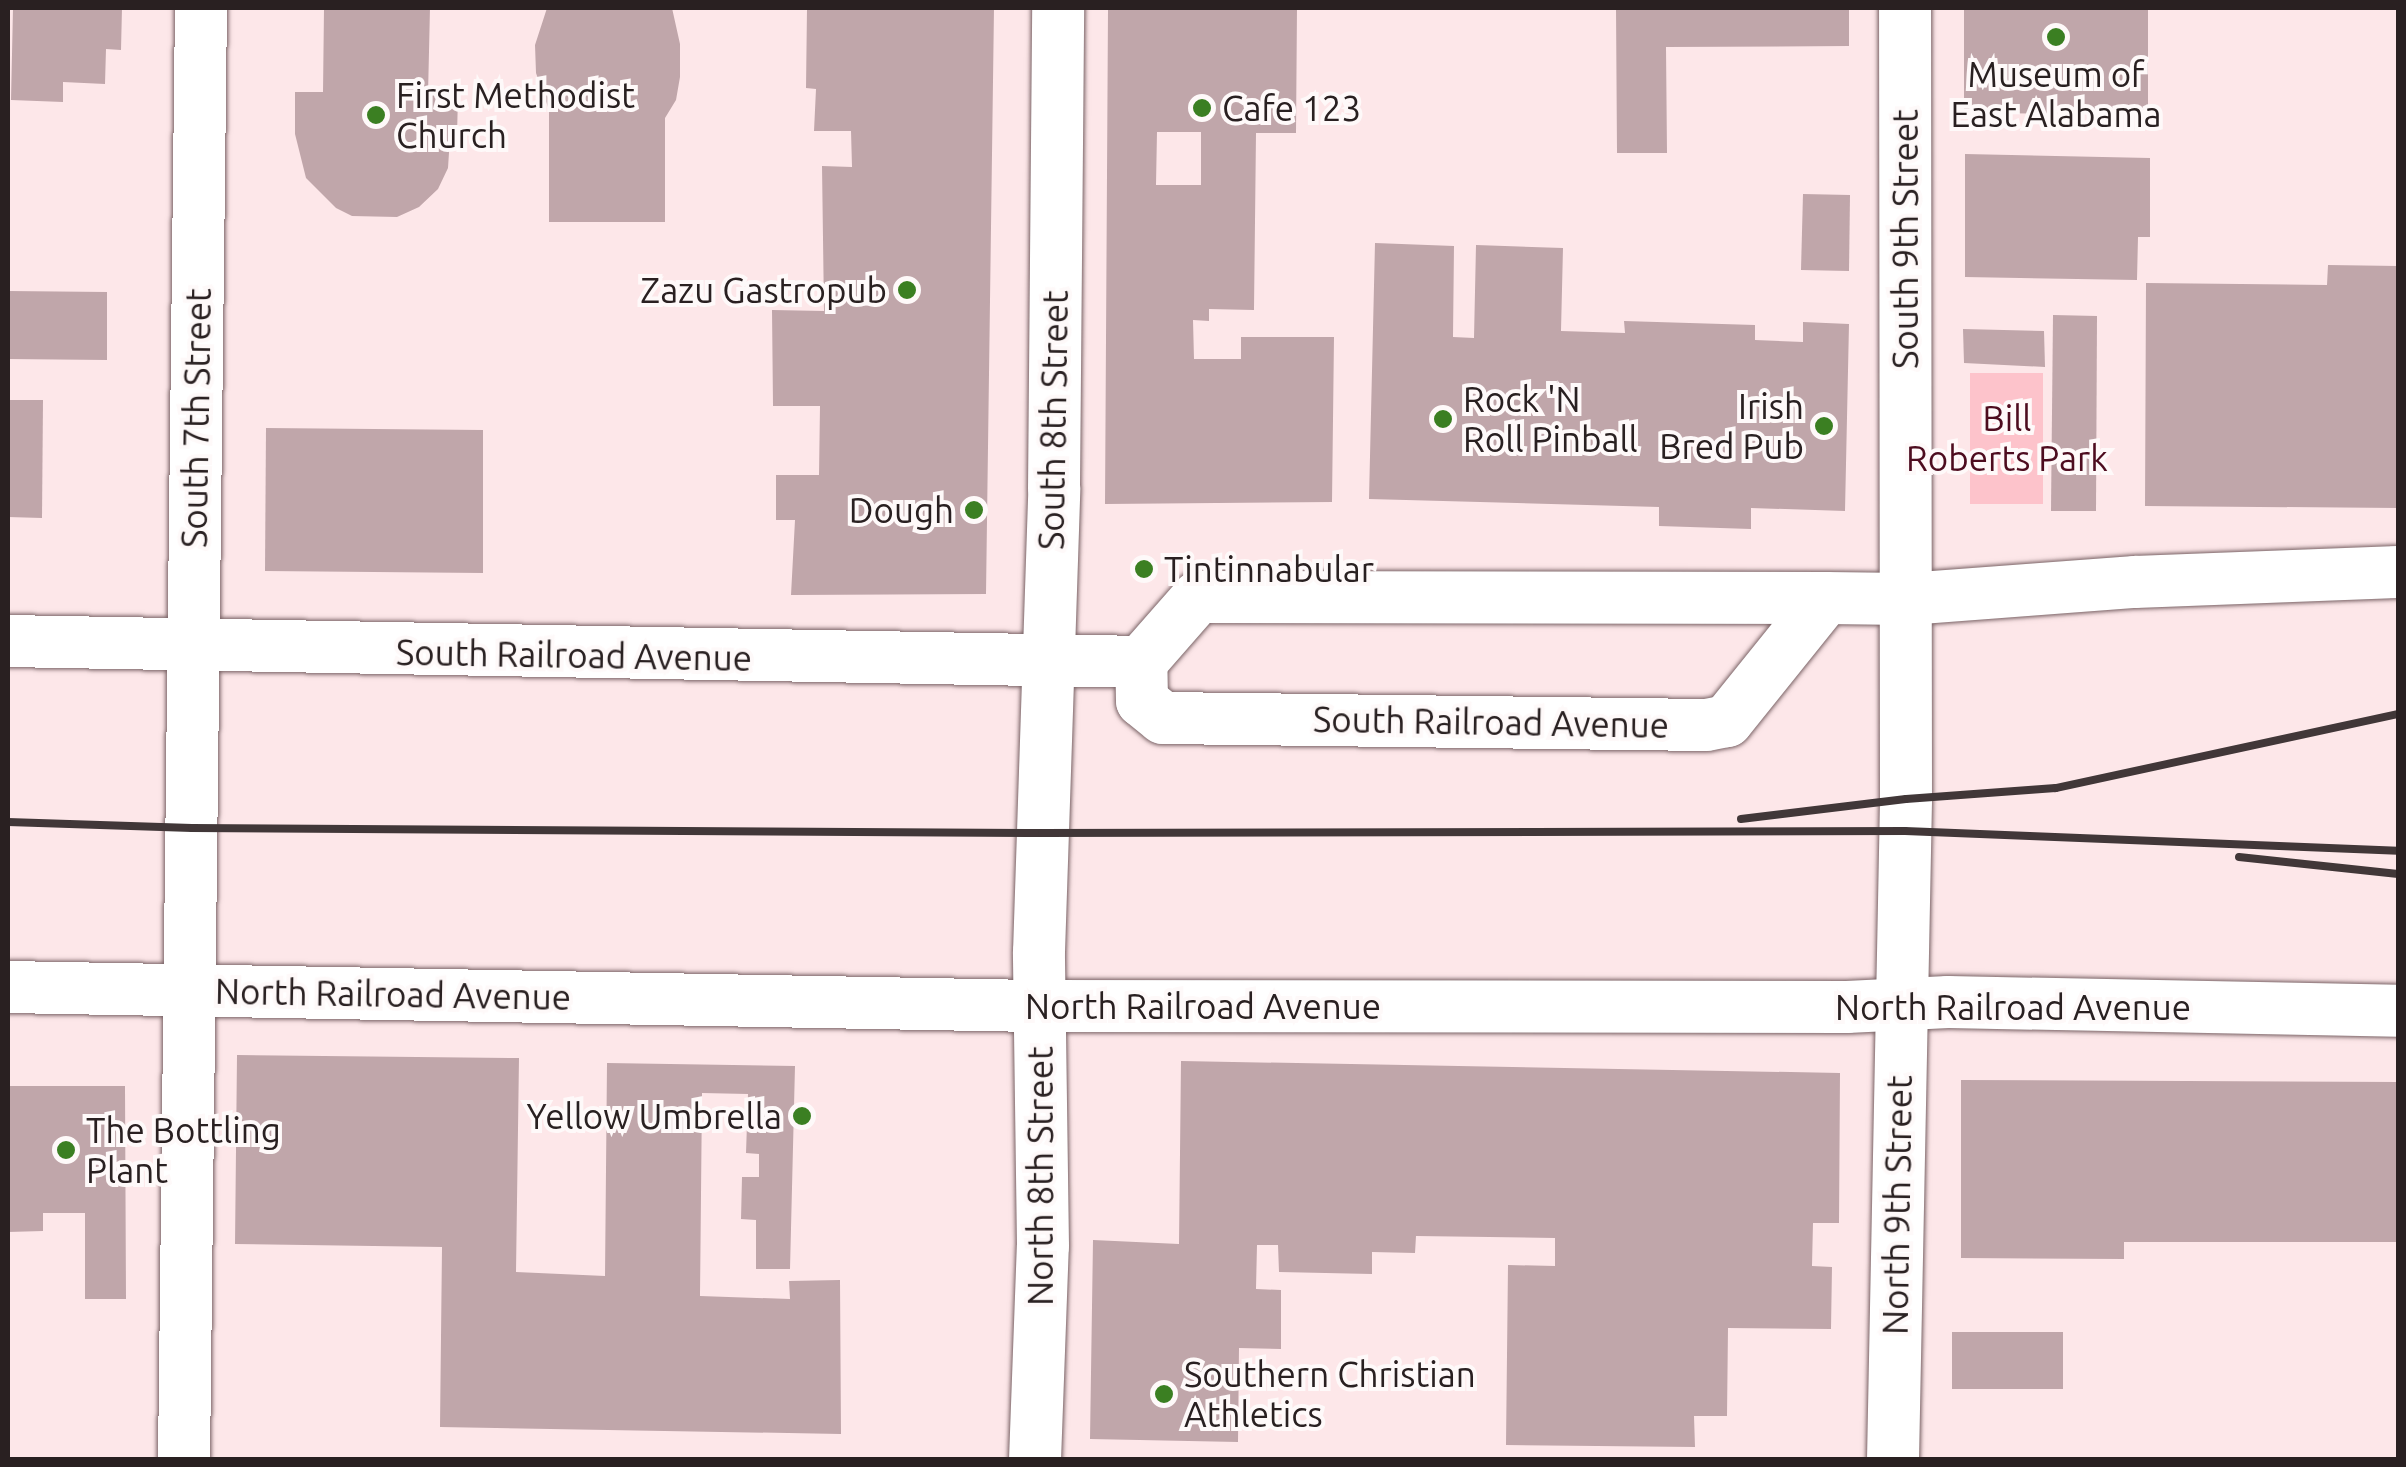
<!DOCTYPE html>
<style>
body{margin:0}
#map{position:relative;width:2406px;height:1467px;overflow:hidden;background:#fde7e9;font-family:Ubuntu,sans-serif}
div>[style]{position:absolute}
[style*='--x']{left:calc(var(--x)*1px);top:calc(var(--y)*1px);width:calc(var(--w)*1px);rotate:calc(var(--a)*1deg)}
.green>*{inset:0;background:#fdc3cb}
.building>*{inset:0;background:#c0a6aa}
.roads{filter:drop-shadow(0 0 2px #7a6366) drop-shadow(0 0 2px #7a6366)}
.minor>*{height:52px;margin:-26px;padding:0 26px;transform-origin:26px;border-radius:26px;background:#fff}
.rail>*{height:8px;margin:-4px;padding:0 4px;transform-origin:4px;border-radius:4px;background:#413738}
.dots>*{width:28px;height:28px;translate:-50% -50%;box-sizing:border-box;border:5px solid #fef9f9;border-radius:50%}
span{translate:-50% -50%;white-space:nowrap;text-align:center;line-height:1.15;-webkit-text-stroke:8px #fef9f9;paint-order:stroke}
.poi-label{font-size:35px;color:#292021}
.left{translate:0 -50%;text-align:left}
.right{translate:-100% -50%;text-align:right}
.street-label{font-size:35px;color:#292021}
.park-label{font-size:35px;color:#4d0c1f}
.frame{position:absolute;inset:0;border:10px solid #292021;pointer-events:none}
</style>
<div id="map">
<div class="green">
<div style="clip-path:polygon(1970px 373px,2043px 373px,2043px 504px,1970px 504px)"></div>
</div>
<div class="building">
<div style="clip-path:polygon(13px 8px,122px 8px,121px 50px,106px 49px,105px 84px,63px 82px,63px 102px,11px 100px)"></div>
<div style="clip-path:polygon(324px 8px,430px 8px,428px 95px,458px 95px,457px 136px,450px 137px,448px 168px,438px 189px,419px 207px,397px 217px,352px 216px,336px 208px,306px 178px,295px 134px,295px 92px,323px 92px)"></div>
<div style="clip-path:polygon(547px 8px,672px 8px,680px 44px,680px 77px,676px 100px,665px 118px,665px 222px,549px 222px,549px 110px,536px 73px,535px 45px)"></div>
<div style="clip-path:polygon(807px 8px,994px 8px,986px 594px,791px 595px,795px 520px,776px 520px,776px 475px,819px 475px,820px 406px,773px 406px,772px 310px,824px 311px,822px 166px,852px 167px,851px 131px,814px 131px,816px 89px,806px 88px)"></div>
<div style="clip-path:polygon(evenodd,1108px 8px,1297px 8px,1296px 133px,1256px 133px,1254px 310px,1209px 309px,1209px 321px,1193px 320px,1194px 359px,1241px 359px,1241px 337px,1334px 337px,1332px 502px,1105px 504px,1108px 8px,1157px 132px,1201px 132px,1201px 185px,1156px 185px,1157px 132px)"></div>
<div style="clip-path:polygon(1616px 8px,1849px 8px,1849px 46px,1666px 47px,1667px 153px,1617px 153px)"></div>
<div style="clip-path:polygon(1964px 8px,2148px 8px,2148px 114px,1964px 113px)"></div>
<div style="clip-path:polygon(1965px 154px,2150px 158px,2150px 237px,2138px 237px,2137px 280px,1965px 277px)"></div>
<div style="clip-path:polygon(1803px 194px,1850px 195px,1849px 271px,1801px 270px)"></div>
<div style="clip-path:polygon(1375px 243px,1454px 246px,1453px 337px,1474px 338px,1476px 245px,1563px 248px,1561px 331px,1625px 333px,1624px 321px,1755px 325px,1755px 340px,1803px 342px,1803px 322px,1849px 324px,1845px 511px,1751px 508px,1751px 529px,1659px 526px,1659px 507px,1369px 499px)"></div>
<div style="clip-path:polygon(2328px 265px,2398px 266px,2398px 508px,2145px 506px,2146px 283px,2327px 285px)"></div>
<div style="clip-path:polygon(8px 291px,107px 292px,107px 360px,8px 359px)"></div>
<div style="clip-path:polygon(2053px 315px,2097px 316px,2096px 511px,2051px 511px)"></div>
<div style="clip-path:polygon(1963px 329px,2044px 331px,2045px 367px,1964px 363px)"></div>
<div style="clip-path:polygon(8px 400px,43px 400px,42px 518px,8px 517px)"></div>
<div style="clip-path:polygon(266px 428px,483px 430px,483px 573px,265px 571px)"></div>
<div style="clip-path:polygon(237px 1055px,519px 1058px,516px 1272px,605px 1276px,607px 1063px,795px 1066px,790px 1269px,756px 1269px,756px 1220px,741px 1219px,742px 1177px,759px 1177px,759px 1154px,746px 1153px,748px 1094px,702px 1093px,700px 1296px,790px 1299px,789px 1281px,840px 1280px,841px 1434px,440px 1427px,442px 1247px,235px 1244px)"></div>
<div style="clip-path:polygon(1181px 1061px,1840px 1073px,1839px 1223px,1813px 1223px,1812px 1266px,1832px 1267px,1831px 1329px,1728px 1328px,1727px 1416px,1694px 1416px,1695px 1447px,1506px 1445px,1508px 1265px,1555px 1266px,1555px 1238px,1416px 1236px,1415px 1253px,1372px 1252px,1372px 1274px,1279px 1272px,1278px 1245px,1257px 1245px,1256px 1289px,1281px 1290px,1281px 1349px,1239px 1348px,1238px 1442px,1090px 1439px,1093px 1240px,1179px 1244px)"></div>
<div style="clip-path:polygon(1961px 1080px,2398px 1082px,2398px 1242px,2124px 1242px,2124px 1259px,1961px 1258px)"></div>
<div style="clip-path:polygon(8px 1086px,125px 1086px,126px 1299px,85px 1299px,85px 1213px,43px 1213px,43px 1231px,8px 1232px)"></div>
<div style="clip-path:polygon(1952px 1332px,2063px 1332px,2063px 1389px,1952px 1389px)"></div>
</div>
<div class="roads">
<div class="minor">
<div style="--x:1826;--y:598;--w:158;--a:128.8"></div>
<div style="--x:1727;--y:721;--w:21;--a:169"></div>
<div style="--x:1706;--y:725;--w:543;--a:-179.26"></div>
<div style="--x:1163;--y:718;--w:27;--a:-141"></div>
<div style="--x:1142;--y:701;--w:39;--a:-91"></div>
<div style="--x:1141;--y:662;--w:86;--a:-48.8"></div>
<div style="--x:1198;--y:597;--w:628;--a:0.09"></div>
<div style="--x:1826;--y:598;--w:81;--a:0.7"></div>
<div style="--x:1907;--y:599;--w:229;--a:-4.3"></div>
<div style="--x:2135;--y:582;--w:263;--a:-2.2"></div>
<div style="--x:8;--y:641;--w:1133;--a:1.06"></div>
<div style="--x:8;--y:987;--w:1030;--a:1.06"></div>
<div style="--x:1038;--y:1006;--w:809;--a:0.07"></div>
<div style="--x:1847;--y:1007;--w:101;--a:-2.8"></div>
<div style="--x:1948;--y:1002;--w:450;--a:1.1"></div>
<div style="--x:184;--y:1460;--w:1452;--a:-89.33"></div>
<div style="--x:1035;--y:1460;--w:214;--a:-87.9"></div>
<div style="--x:1043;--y:1246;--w:294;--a:-90.8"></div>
<div style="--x:1039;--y:952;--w:464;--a:-88.1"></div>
<div style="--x:1054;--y:488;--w:480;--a:-89.5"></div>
<div style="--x:1893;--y:1460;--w:661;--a:-88.87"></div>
<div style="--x:1906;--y:799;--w:791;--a:-90.07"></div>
</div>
</div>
<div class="rail">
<div style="--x:1741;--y:819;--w:166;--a:-6.9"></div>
<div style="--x:1906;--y:799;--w:150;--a:-4.2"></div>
<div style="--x:2056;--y:788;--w:350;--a:-12.2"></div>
<div style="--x:8;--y:822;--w:184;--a:1.9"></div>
<div style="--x:192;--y:828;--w:850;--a:0.34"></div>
<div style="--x:1042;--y:833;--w:863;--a:-0.13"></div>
<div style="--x:1905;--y:831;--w:493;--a:2.3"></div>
<div style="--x:2239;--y:857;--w:160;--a:6.1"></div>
</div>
<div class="dots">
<div style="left:2056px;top:37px;background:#3b7f22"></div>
<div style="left:1202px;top:108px;background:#3b7f22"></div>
<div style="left:376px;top:115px;background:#3b7f22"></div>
<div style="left:907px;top:290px;background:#3b7f22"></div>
<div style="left:1443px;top:419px;background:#3b7f22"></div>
<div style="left:1824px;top:426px;background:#3b7f22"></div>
<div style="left:974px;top:510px;background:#3b7f22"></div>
<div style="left:1144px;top:569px;background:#3b7f22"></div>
<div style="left:802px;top:1116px;background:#3b7f22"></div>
<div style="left:66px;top:1150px;background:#3b7f22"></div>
<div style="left:1164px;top:1394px;background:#3b7f22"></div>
</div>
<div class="poi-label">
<span style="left:2056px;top:94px">Museum of<br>East Alabama</span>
<span class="left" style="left:396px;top:115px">First Methodist<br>Church</span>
<span class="left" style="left:1222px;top:108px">Cafe 123</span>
<span class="right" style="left:887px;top:290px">Zazu Gastropub</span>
<span class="left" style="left:1463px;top:419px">Rock 'N<br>Roll Pinball</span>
<span class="right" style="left:1804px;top:426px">Irish<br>Bred Pub</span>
<span class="right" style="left:954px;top:510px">Dough</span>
<span class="left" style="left:1164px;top:569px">Tintinnabular</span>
<span class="right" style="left:782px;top:1116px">Yellow Umbrella</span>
<span class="left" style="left:86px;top:1150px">The Bottling<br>Plant</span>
<span class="left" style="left:1184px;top:1394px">Southern Christian<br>Athletics</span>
</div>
<div class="street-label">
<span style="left:1905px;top:239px;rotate:-90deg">South 9th Street</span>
<span style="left:196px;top:418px;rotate:-89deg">South 7th Street</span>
<span style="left:1053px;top:420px;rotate:-89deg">South 8th Street</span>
<span style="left:574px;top:655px;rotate:1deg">South Railroad Avenue</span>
<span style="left:1491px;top:722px;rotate:1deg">South Railroad Avenue</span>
<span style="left:393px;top:994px;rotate:1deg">North Railroad Avenue</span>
<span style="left:1203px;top:1006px">North Railroad Avenue</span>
<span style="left:2013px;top:1007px">North Railroad Avenue</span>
<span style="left:1040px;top:1176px;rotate:-90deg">North 8th Street</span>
<span style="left:1897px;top:1205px;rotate:-89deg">North 9th Street</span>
</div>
<div class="park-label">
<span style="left:2007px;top:438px">Bill<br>Roberts Park</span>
</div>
<div class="frame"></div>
</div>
